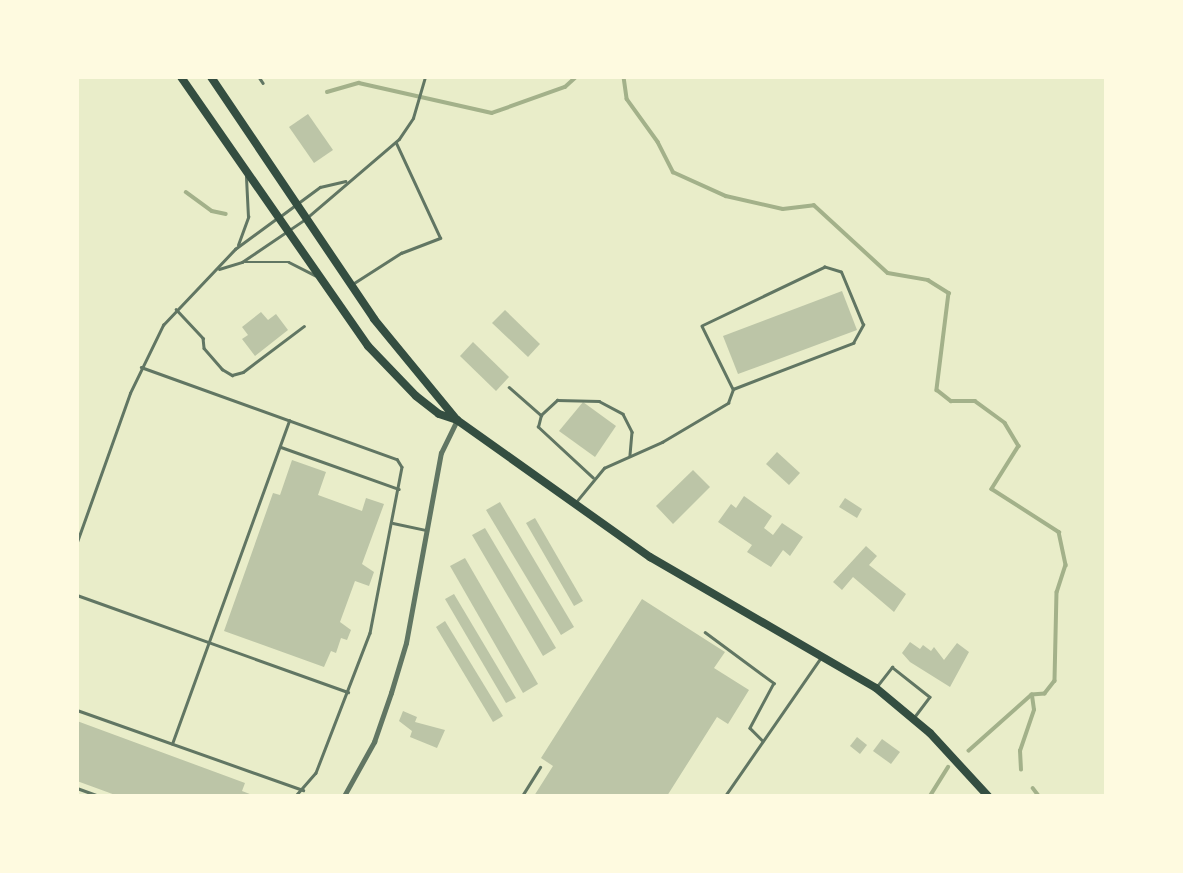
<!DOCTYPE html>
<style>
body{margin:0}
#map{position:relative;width:1183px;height:873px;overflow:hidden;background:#e9edc9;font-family:"Fira Sans",sans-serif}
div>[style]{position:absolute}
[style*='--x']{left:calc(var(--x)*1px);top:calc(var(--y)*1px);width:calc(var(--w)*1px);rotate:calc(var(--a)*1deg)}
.stream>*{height:3.5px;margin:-1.75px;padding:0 1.75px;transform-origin:1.75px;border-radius:1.75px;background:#a3b18a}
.building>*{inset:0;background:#bcc5a7}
.service>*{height:2.5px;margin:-1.25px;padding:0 1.25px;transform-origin:1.25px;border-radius:1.25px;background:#617663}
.minor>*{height:4.5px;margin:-2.25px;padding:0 2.25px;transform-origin:2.25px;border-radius:2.25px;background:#617663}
.primary>*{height:8px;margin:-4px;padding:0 4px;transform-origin:4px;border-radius:4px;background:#344e41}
span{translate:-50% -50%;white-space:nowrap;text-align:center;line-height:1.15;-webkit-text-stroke:5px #fefae0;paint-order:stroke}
.frame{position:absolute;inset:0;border:79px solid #fefae0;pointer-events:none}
</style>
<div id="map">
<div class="stream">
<div style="--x:624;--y:77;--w:22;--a:82"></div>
<div style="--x:627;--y:99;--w:53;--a:54.2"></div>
<div style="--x:658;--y:142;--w:34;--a:63"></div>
<div style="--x:673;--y:172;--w:58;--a:24.4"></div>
<div style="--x:726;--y:196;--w:58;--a:12.8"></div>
<div style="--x:783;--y:209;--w:31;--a:-7"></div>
<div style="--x:814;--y:205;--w:100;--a:42.6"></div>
<div style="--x:888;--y:273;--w:41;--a:9.9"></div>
<div style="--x:928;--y:280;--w:25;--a:32"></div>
<div style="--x:949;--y:293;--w:98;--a:97.1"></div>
<div style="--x:937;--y:390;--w:18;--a:38"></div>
<div style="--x:951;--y:401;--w:24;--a:0"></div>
<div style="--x:975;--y:401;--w:37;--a:36"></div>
<div style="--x:1005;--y:423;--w:27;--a:59"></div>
<div style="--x:1019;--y:446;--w:51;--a:122.1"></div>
<div style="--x:992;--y:489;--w:80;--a:32.7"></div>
<div style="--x:1059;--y:532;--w:34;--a:78"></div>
<div style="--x:1066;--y:565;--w:28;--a:108"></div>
<div style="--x:1057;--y:592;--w:89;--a:91.3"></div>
<div style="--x:1055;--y:681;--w:16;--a:128"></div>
<div style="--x:1045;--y:694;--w:13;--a:176"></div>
<div style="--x:1032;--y:695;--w:84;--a:138.4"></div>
<div style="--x:327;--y:92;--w:33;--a:-16"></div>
<div style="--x:359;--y:83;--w:136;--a:12.7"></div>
<div style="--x:492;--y:113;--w:77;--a:-19.6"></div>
<div style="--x:565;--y:87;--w:15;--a:-42"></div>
<div style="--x:186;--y:192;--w:32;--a:36"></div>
<div style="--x:212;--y:211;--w:14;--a:12"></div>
<div style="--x:1021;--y:770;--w:19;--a:-93"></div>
<div style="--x:1020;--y:751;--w:43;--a:-71.1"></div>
<div style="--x:1034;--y:710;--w:15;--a:-98"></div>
<div style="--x:1033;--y:788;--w:10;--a:53"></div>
<div style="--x:930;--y:796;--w:34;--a:-58"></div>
</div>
<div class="building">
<div style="clip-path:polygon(308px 114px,333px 150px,314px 163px,289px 127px)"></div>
<div style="clip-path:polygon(842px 291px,857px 330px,738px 374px,723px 336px)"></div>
<div style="clip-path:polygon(505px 310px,540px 344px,528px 357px,492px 323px)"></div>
<div style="clip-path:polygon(261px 312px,268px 320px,276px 314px,288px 330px,255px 356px,242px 339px,248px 335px,242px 327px)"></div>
<div style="clip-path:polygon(473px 342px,509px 377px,496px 391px,460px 356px)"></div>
<div style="clip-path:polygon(583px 402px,616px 426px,595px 457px,559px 431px)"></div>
<div style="clip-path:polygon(777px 452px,800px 473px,789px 485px,766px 464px)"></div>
<div style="clip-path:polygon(292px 460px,326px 472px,318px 495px,362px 511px,366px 498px,384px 504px,362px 564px,374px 572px,369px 586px,355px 581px,340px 622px,351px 630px,347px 640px,341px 638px,336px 653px,331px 651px,324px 667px,224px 631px,273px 493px,280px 495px)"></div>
<div style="clip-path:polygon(693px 470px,710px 487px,673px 524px,656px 506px)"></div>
<div style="clip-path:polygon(744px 496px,772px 516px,764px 528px,773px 535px,782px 523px,803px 537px,790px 556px,783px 550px,771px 567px,747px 552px,752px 545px,718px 522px,731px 504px,736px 508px)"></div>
<div style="clip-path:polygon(845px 498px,862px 509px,857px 518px,839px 507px)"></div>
<div style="clip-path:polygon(500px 502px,574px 627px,561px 635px,486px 510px)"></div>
<div style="clip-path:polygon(535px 518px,583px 601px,574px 606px,526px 523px)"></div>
<div style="clip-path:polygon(485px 528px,556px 648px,543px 656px,472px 535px)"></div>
<div style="clip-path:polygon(866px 546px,877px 556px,869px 565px,906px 594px,894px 612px,853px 577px,842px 590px,833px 582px)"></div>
<div style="clip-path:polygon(465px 558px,538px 684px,523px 693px,450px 566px)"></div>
<div style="clip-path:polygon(454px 594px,516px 698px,506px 703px,445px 599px)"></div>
<div style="clip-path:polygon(642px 599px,725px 652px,714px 668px,749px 690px,728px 724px,717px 717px,667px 796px,534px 796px,553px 766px,541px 758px)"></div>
<div style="clip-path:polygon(445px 621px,503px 716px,493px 722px,436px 627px)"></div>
<div style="clip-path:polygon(910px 642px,920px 649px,923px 645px,931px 651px,934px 647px,944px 660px,957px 643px,969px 652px,950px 687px,910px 662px,902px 653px)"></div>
<div style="clip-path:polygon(403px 711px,417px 717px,415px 722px,445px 730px,437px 748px,410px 737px,412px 731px,399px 721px)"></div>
<div style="clip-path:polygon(77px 721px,245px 783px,242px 791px,255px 796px,118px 796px,77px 781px)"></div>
<div style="clip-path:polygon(857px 737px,867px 745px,860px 754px,850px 746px)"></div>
<div style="clip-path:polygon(882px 739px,900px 752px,891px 764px,873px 751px)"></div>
</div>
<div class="service">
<div style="--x:259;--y:77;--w:7;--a:56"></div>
<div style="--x:282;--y:215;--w:47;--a:-36.4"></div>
<div style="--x:320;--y:187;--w:26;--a:-13"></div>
<div style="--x:309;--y:216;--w:118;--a:-40.5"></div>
<div style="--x:399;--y:139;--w:25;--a:-56"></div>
<div style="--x:413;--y:118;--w:43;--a:-73.7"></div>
<div style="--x:238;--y:245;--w:30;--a:-70"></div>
<div style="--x:248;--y:217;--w:40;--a:-92.9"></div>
<div style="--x:245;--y:262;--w:44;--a:0"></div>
<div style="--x:289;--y:262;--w:29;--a:27"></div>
<div style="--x:219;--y:269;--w:24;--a:-17"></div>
<div style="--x:242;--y:262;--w:75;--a:-34.1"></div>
<div style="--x:354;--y:283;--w:56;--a:-32.6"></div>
<div style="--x:401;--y:253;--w:42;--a:-21"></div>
<div style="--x:440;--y:238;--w:105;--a:-114.9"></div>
<div style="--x:176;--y:309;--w:40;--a:47"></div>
<div style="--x:203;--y:338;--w:10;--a:84"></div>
<div style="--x:204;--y:348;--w:28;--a:49"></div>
<div style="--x:222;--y:369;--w:12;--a:31"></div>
<div style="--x:232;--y:375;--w:11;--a:-15"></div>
<div style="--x:243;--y:372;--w:76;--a:-37"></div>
<div style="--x:141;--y:367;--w:272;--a:19.8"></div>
<div style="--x:397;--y:459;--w:9;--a:58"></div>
<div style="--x:402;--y:467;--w:169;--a:100.9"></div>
<div style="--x:370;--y:633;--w:150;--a:111.1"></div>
<div style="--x:316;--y:773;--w:30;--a:131"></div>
<div style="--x:509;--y:387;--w:43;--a:41.2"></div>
<div style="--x:281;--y:447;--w:125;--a:19.6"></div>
<div style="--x:593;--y:478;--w:75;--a:-137.2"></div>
<div style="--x:538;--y:427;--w:12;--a:-76"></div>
<div style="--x:541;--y:415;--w:22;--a:-43"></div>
<div style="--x:557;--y:400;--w:42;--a:1.4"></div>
<div style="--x:599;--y:401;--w:27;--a:28"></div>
<div style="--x:623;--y:414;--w:20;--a:63"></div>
<div style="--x:632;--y:432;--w:23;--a:95"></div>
<div style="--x:576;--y:502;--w:44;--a:-50.5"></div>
<div style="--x:604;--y:468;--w:64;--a:-24.1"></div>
<div style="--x:662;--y:442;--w:77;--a:-30.6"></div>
<div style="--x:728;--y:403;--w:15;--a:-70"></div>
<div style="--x:733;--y:389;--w:129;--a:-21"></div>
<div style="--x:853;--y:343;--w:21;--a:-61"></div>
<div style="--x:863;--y:325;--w:57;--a:-112.5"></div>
<div style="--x:841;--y:272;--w:17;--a:-163"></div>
<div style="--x:825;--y:267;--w:136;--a:154.4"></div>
<div style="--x:702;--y:326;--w:70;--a:63.8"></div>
<div style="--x:393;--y:523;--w:35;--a:12"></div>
<div style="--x:77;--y:542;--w:158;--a:-70.4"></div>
<div style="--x:130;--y:393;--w:76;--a:-64.1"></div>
<div style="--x:163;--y:325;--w:105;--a:-46.5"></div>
<div style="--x:235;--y:249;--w:51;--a:-36.2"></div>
<div style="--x:77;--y:595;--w:288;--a:19.7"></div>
<div style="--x:705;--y:632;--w:86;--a:36.5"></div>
<div style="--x:774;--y:683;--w:51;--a:118.1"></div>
<div style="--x:750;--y:728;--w:18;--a:45"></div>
<div style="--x:878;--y:685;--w:23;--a:-52"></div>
<div style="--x:892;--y:667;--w:48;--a:38.3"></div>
<div style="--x:930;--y:697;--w:26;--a:127"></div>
<div style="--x:77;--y:710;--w:240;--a:19.5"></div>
<div style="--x:172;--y:744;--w:344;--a:-70.1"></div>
<div style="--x:77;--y:788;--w:23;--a:20"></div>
<div style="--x:522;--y:796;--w:34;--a:-58"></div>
<div style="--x:725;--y:796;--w:167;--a:-55.3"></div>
</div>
<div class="minor">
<div style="--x:344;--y:796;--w:62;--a:-60.9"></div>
<div style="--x:374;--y:742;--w:52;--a:-70.9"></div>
<div style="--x:391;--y:693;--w:52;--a:-73.3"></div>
<div style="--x:406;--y:643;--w:193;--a:-79.6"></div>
<div style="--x:441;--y:453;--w:37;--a:-64"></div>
</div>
<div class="primary">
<div style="--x:181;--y:77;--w:328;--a:55.2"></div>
<div style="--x:368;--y:346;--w:69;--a:46.2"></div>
<div style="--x:416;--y:396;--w:29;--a:38"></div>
<div style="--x:439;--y:414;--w:19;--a:18"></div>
<div style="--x:457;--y:420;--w:237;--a:35.4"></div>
<div style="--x:650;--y:557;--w:261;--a:30.1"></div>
<div style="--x:876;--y:688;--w:70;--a:39.8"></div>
<div style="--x:930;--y:733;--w:86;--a:47.4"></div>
<div style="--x:211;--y:77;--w:292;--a:56"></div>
<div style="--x:374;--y:319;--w:131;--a:50.6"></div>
</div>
<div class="frame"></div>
</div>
